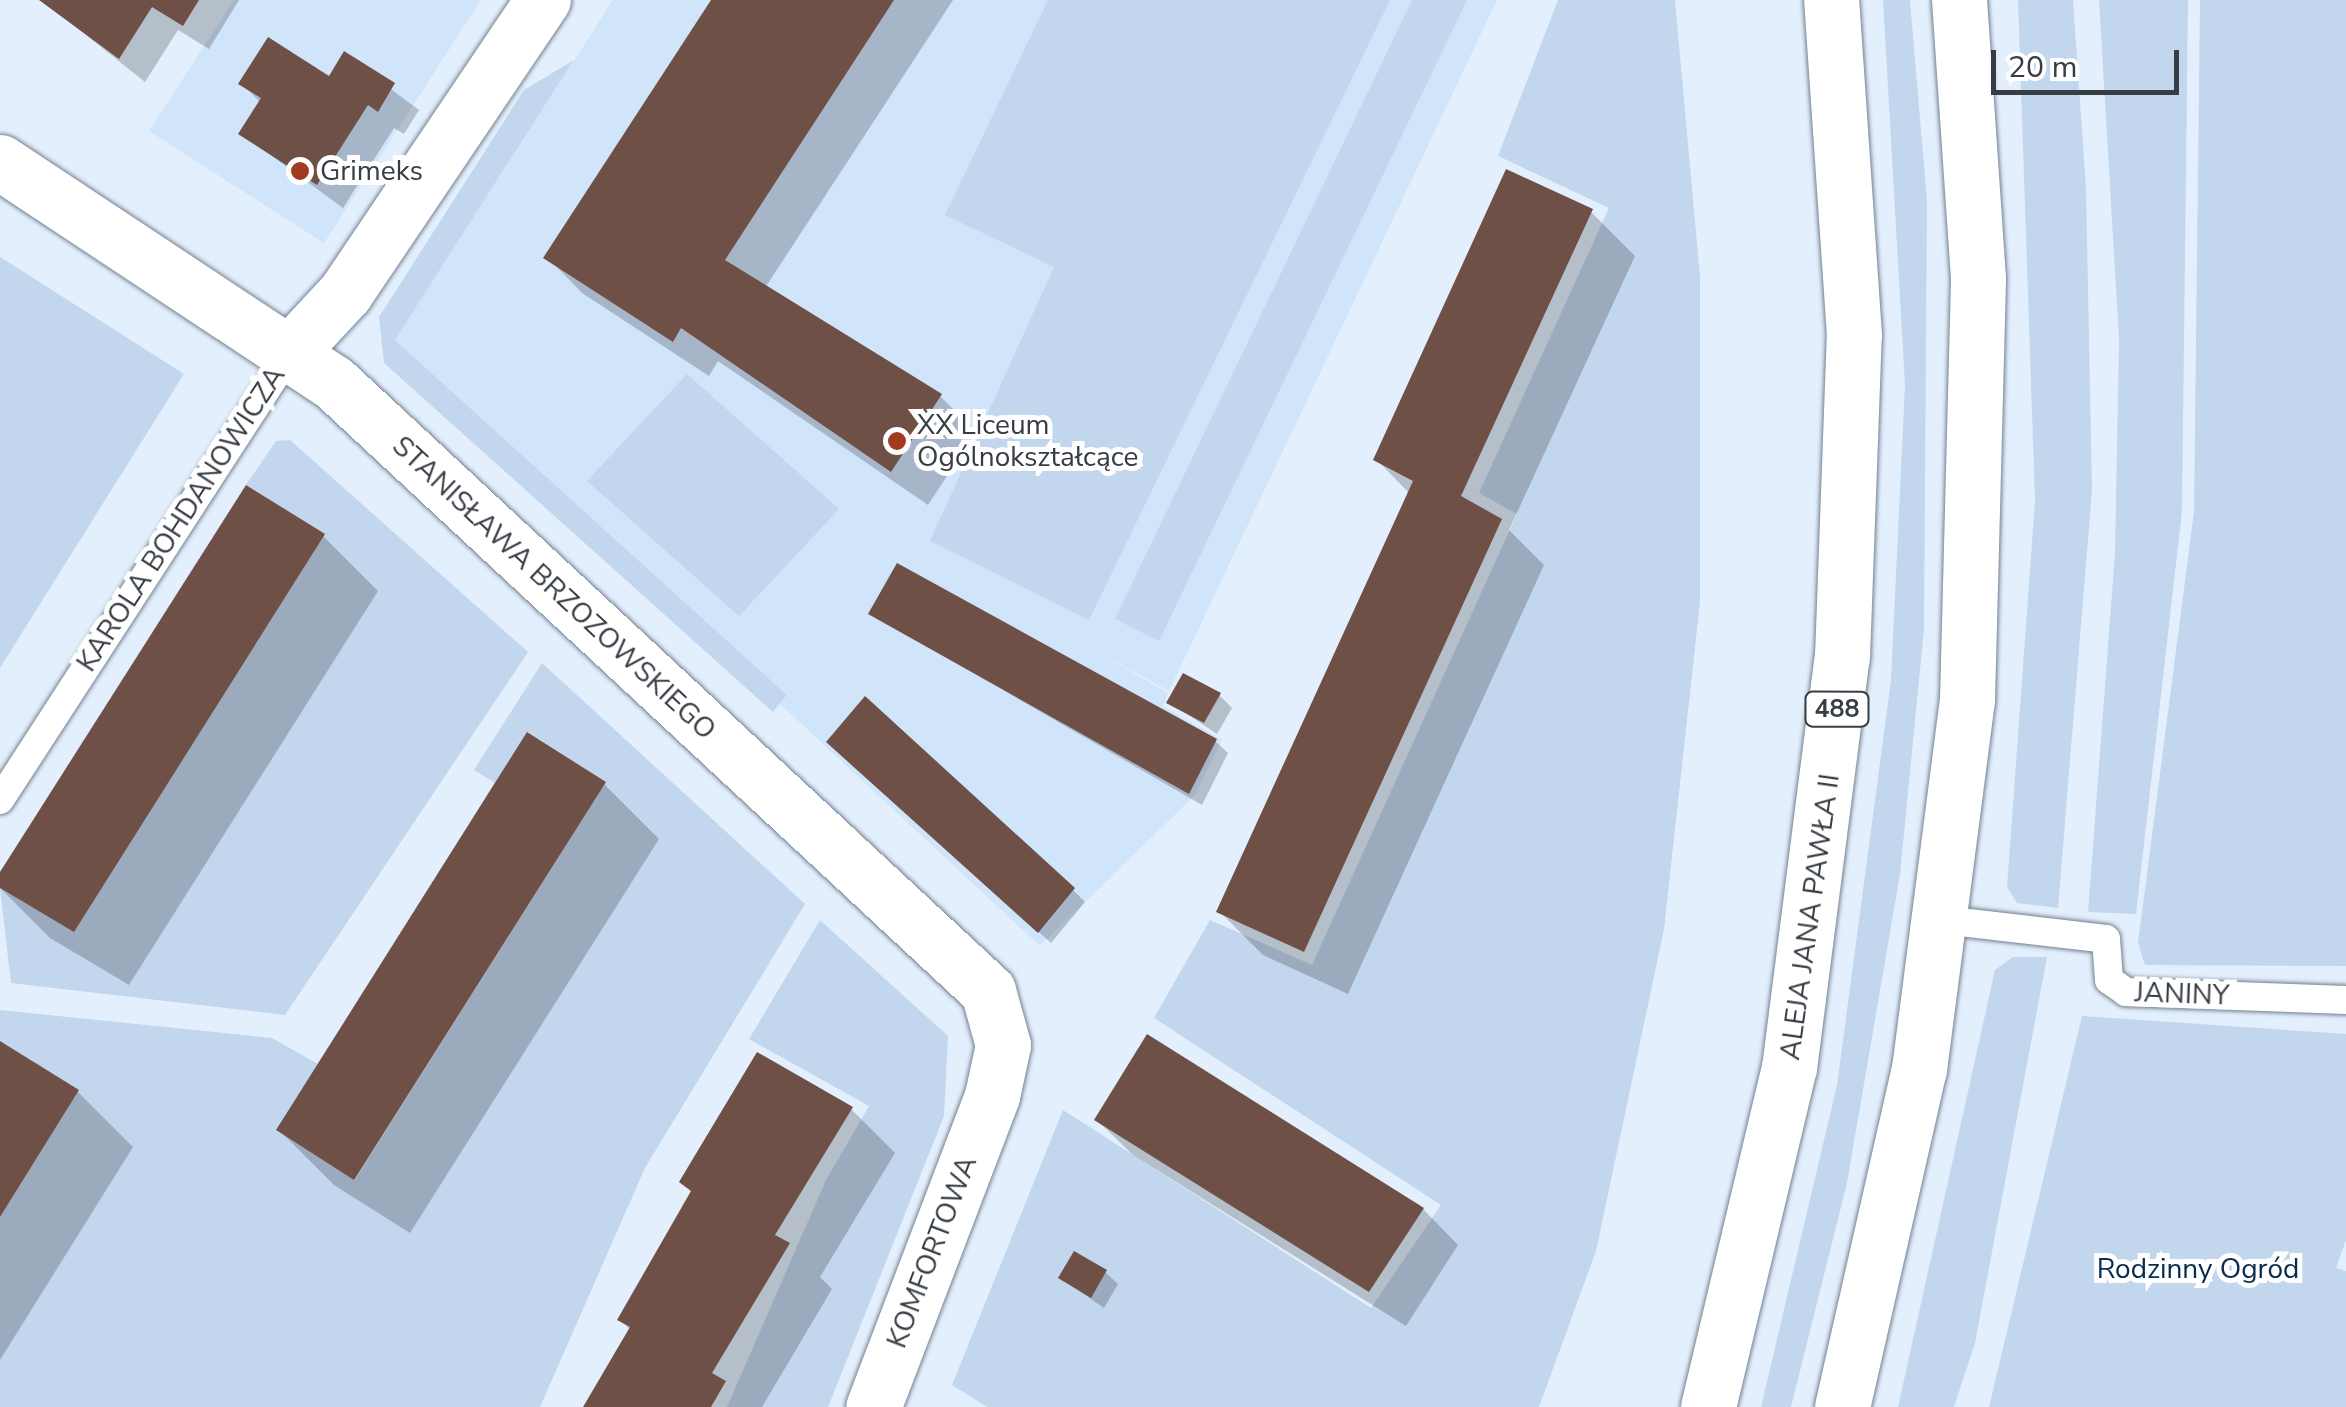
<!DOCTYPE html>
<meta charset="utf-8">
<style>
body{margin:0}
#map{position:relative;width:2346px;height:1407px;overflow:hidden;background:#e3effd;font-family:"Nunito Sans",sans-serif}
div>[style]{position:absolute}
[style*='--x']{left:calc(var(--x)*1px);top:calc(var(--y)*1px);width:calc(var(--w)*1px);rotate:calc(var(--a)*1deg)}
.built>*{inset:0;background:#d0e4fa}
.green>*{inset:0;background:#c2d6ed}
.shadow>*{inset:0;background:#0003}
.building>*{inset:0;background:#6e5047}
.roads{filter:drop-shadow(0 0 2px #748190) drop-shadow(0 0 2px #748190)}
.lane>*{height:28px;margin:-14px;padding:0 14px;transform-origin:14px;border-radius:14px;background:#fff}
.street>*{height:55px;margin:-27.5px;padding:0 27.5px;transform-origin:27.5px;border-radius:27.5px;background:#fff}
.primary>*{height:55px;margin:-27.5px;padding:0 27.5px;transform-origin:27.5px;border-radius:27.5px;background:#fff}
.dots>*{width:28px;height:28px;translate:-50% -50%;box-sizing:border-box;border:5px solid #fff;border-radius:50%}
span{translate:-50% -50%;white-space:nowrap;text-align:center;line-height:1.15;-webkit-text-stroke:10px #fff;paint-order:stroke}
.shield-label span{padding:2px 8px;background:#fff;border:2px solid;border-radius:8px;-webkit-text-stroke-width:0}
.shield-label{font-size:25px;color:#373d44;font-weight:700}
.poi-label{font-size:28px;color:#373d44}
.left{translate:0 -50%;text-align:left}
.street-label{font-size:28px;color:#373d44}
.park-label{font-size:28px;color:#092c4e}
.scale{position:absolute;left:1991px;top:50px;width:188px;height:45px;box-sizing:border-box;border:5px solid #373d44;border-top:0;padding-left:12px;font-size:30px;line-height:35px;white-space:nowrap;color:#373d44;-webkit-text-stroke:8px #fff;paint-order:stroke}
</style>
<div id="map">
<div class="built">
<div style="clip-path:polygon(234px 0,481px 0,324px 243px,149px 131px)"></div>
<div style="clip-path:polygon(613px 0,1497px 0,1169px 691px,1092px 649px,1168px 693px,1163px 706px,1222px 740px,1195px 795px,1040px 946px,780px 704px,787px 695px,395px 340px)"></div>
</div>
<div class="green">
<div style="clip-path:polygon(1048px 0,1390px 0,1089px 620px,930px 541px,1054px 267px,945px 215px)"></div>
<div style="clip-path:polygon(1412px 0,1467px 0,1159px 641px,1115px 619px)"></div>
<div style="clip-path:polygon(1558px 0,1675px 0,1700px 277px,1700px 602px,1664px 929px,1596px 1251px,1539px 1407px,987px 1407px,952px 1385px,1063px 1110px,1371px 1308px,1441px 1205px,1154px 1018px,1210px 920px,1312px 965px,1517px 514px,1479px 493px,1609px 208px,1498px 156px)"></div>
<div style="clip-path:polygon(1883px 0,1910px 0,1927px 201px,1924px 629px,1900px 874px,1847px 1183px,1791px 1407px,1761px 1407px,1837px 1085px,1891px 680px,1905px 385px)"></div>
<div style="clip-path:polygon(2018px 0,2073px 0,2086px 188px,2092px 490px,2058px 908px,2017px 903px,2007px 887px,2035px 501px)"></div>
<div style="clip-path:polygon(2099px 0,2188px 0,2182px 511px,2136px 914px,2088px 912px,2115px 553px,2119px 339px)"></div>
<div style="clip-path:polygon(2200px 0,2346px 0,2346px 966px,2145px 965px,2138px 943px,2194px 512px)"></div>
<div style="clip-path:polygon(574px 60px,395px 340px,787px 695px,773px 712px,384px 363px,379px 317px,524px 90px)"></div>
<div style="clip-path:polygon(0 257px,184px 374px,0 668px)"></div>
<div style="clip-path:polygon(687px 374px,839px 509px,739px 616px,587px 481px)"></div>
<div style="clip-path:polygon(290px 440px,528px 652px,285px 1015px,11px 983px,0 888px,73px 931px,324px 534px,246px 485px,276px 441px)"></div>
<div style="clip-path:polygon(542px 663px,805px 904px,645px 1168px,540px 1407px,0 1407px,0 1217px,79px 1090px,0 1041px,0 1010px,272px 1038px,318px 1064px,276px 1130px,355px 1180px,606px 782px,528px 732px,495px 783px,474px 770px)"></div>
<div style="clip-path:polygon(820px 920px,948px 1036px,944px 1116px,828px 1407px,727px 1407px,826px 1180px,869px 1106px,749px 1039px)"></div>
<div style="clip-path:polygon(2013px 957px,2047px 957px,1975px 1343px,1954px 1407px,1898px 1407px,1995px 970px)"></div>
<div style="clip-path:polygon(2082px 1016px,2346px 1034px,2346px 1240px,2336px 1268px,2346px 1271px,2346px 1407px,1989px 1407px)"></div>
</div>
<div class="shadow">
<div style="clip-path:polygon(42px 0,239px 0,209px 49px,178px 30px,145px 82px)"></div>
<div style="clip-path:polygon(714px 0,953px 0,765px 288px,940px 396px,976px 432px,928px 505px,718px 361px,709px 376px,582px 293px,547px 257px)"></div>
<div style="clip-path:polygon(345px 55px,419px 110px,404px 134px,394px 128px,343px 208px,242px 134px,261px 103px,242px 84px,330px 80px)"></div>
<div style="clip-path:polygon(1591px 212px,1635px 256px,1509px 530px,1544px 565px,1348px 994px,1263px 955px,1219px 911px,1410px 494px,1376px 459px)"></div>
<div style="clip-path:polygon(323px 536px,378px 591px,129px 985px,50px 938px,0 888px,0 876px)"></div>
<div style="clip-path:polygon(871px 614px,1215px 741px,1228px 753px,1202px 805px)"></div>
<div style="clip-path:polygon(1219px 695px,1232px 708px,1217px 734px,1169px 702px)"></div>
<div style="clip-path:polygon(841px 754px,1073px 890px,1085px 902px,1051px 943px)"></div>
<div style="clip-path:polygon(604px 784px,659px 839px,410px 1233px,334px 1185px,279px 1130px)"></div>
<div style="clip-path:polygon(0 1044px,78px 1092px,133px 1147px,0 1360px)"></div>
<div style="clip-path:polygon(851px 1109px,895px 1153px,820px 1277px,832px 1289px,762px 1407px,586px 1407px,631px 1331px,620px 1319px,693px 1193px,682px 1182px)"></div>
<div style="clip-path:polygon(1097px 1120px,1423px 1209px,1458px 1245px,1406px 1326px,1133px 1155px)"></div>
<div style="clip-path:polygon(1105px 1272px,1118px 1284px,1104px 1308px,1061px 1278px)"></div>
</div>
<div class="building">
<div style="clip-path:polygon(39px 0,199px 0,183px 26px,152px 7px,119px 59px)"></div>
<div style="clip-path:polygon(711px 0,894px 0,725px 260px,942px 394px,891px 472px,681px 328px,673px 342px,543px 258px)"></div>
<div style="clip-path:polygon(268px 37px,329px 76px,344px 51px,395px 83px,378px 112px,368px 105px,317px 185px,238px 134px,261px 98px,238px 84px)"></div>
<div style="clip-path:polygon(1506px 169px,1593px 209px,1461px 496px,1502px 519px,1304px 952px,1216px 912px,1413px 481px,1373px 460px)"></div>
<div style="clip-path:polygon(246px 485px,325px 534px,74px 932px,0 888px,0 872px)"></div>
<div style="clip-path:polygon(897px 563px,1217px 739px,1189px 794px,868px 614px)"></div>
<div style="clip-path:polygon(1183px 673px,1221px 693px,1204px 723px,1166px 703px)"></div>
<div style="clip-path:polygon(865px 696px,1075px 888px,1038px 933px,826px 742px)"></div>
<div style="clip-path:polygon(527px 732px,606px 782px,354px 1180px,276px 1130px)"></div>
<div style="clip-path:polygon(1147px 1034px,1424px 1208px,1369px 1292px,1094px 1120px)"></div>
<div style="clip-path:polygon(0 1041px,79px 1090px,0 1217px)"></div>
<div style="clip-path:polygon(757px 1052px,853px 1107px,775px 1235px,790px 1243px,712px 1373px,726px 1381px,711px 1407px,583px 1407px,630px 1327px,617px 1320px,691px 1191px,679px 1182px)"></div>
<div style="clip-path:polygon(1074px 1251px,1107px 1270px,1091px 1298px,1058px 1278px)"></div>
</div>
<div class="roads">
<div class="lane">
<div style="--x:0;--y:800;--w:536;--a:-57.02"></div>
<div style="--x:1943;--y:920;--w:164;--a:6.6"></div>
<div style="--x:2106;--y:939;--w:41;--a:85.8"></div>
<div style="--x:2109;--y:980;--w:21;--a:35"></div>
<div style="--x:2126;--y:992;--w:220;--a:2.1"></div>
</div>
<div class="street">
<div style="--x:0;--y:162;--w:400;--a:33.5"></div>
<div style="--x:334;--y:383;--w:893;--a:42.91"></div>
<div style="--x:988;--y:991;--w:56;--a:74.5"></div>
<div style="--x:1003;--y:1045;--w:52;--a:102.2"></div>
<div style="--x:992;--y:1096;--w:333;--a:110.9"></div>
<div style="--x:292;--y:350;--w:78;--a:-47.1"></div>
<div style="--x:345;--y:293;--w:354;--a:-56"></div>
</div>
<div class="primary">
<div style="--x:1708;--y:1407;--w:349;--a:-76.6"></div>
<div style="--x:1789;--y:1068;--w:414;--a:-82.7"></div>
<div style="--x:1842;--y:657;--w:322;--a:-87.9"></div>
<div style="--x:1854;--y:335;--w:336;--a:-93.9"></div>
<div style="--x:1842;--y:1407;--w:347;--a:-77.2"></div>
<div style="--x:1919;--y:1069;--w:372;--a:-82.6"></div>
<div style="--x:1967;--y:700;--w:422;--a:-88.5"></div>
<div style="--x:1978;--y:278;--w:279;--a:-93.9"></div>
</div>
</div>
<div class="dots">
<div style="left:300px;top:171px;background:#a23a1f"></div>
<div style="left:897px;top:441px;background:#a23a1f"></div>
</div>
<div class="shield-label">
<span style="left:1837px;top:709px">488</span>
</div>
<div class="poi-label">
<span class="left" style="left:320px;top:171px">Grimeks</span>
<span class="left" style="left:917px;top:441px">XX Liceum<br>Ogólnokształcące</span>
</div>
<div class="street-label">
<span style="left:181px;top:519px;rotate:-57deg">KAROLA BOHDANOWICZA</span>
<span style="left:554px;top:588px;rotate:43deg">STANISŁAWA BRZOZOWSKIEGO</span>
<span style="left:1810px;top:917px;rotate:-82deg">ALEJA JANA PAWŁA II</span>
<span style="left:2182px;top:994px;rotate:2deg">JANINY</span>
<span style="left:932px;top:1252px;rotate:-69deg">KOMFORTOWA</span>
</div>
<div class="park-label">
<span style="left:2198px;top:1269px">Rodzinny Ogród</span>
</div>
<div class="scale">20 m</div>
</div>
